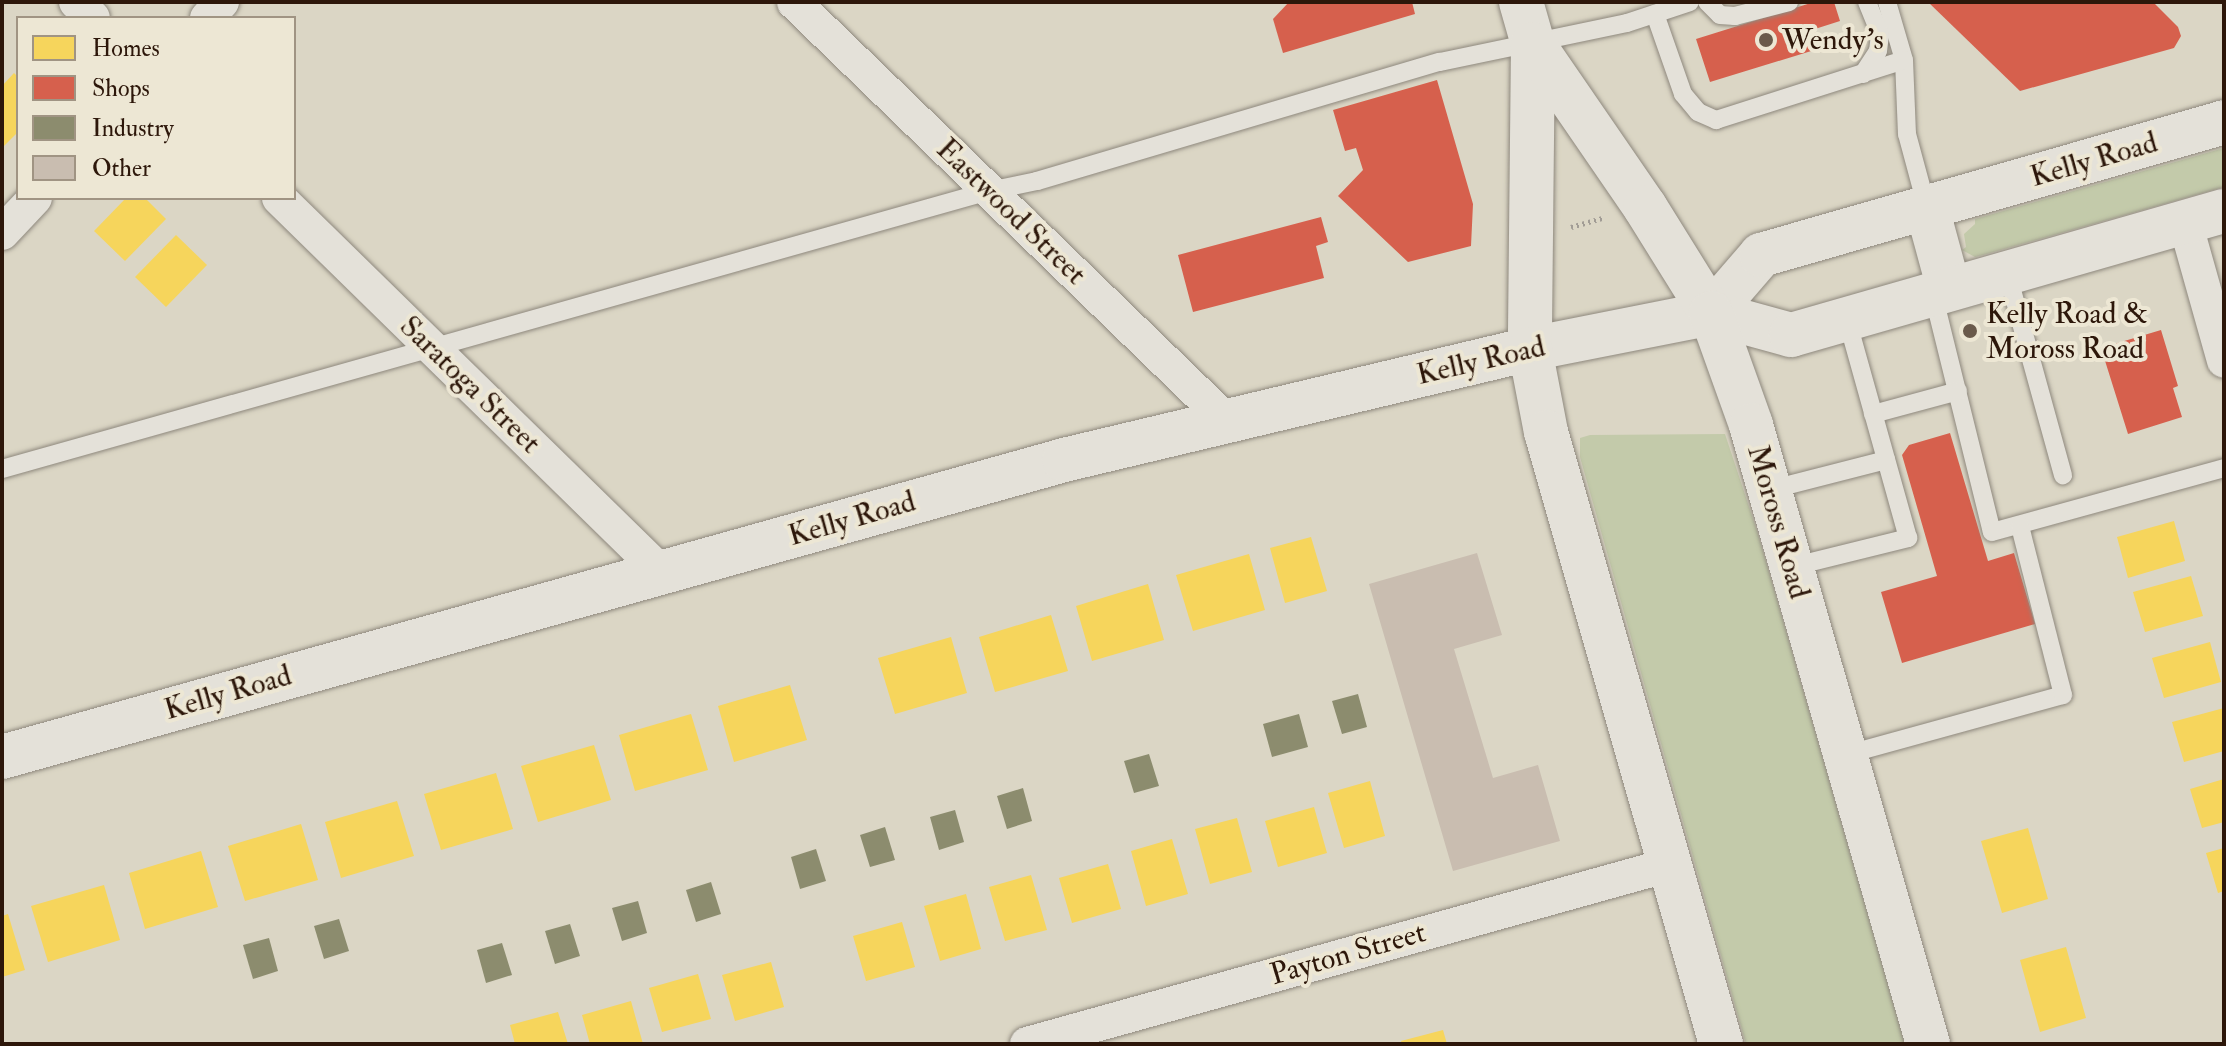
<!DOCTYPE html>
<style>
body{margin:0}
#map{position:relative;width:2226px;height:1046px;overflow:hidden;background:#dbd6c5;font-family:"IM FELL Double Pica",serif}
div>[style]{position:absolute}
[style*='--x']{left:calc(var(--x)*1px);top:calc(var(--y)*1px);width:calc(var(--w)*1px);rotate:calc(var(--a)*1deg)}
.green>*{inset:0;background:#c3caaa}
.homes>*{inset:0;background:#f6d55c}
.shops>*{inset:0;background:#d6604d}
.industry>*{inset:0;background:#8c8c6e}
.building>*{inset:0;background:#c9bdb0}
.path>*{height:5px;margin-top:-2.5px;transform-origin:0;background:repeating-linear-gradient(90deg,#a19c95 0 2px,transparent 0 6px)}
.roads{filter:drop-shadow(0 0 2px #8e887d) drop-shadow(0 0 2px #8e887d)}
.service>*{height:18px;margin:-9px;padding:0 9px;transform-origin:9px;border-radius:9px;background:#e4e1d9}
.minor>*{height:34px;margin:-17px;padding:0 17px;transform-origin:17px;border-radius:17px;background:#e4e1d9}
.tertiary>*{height:44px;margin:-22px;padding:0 22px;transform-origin:22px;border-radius:22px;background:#e4e1d9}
.secondary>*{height:44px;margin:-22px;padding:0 22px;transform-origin:22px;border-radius:22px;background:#e4e1d9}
.dots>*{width:22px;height:22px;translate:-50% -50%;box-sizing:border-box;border:4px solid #ede7d4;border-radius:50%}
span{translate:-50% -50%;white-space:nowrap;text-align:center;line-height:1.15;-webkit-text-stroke:8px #ede7d4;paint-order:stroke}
.poi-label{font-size:30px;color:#2d170a}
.left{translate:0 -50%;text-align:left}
.street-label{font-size:30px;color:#2d170a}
.frame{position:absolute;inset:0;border:4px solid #2d170a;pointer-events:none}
.legend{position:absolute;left:16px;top:16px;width:280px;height:184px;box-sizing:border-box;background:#ede7d4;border:2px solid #a09483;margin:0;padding:10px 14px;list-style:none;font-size:24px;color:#2d170a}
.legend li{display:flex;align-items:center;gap:16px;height:40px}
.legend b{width:40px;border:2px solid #a09483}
</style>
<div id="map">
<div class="green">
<div style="clip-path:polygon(2224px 148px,2224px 187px,1983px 255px,1975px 257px,1962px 250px,1966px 247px,1964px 234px,1975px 224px,1975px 219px)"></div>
<div style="clip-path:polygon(1725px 434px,1758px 534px,1905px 1044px,1746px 1044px,1580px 457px,1580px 438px,1590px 435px)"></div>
</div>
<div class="homes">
<div style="clip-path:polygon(14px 73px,18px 77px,18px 132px,4px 146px,2px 86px)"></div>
<div style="clip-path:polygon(126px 198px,145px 198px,166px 219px,125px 261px,94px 231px)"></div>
<div style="clip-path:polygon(176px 235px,207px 265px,166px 307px,135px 277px)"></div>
<div style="clip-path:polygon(2174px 521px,2185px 561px,2128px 578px,2117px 537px)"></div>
<div style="clip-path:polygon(1311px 537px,1327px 591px,1285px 603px,1270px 548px)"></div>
<div style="clip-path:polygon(1249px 554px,1265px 610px,1193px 631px,1176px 575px)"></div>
<div style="clip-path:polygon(2191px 576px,2203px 616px,2145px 632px,2133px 592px)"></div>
<div style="clip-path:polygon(1148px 584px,1164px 640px,1092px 661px,1076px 606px)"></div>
<div style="clip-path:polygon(1051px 615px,1068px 671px,995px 692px,979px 637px)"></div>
<div style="clip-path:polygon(951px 637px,967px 693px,895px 714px,878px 658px)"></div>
<div style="clip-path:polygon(2210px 642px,2221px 682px,2164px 698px,2152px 658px)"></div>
<div style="clip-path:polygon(790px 685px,807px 740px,734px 762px,718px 706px)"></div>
<div style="clip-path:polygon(2224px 708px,2224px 751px,2184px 762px,2172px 722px)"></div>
<div style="clip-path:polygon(691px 714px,708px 770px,635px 791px,619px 735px)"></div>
<div style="clip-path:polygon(594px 745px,611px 800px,538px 822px,521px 766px)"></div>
<div style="clip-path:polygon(496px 773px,513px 829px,441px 850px,424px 794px)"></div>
<div style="clip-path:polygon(2224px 779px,2224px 822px,2202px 828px,2190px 789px)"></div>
<div style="clip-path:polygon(1370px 781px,1385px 836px,1344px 848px,1328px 793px)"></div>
<div style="clip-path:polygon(397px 801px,414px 856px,341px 878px,325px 822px)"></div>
<div style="clip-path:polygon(1314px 807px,1327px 853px,1278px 867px,1265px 821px)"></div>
<div style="clip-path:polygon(1237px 818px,1252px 872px,1210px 884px,1195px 829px)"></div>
<div style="clip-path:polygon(301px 824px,318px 880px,245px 901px,228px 846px)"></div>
<div style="clip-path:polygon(2028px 828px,2048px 899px,2002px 913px,1981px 841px)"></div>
<div style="clip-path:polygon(1172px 839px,1188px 894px,1146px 906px,1131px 851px)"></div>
<div style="clip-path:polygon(2224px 848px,2224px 891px,2218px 893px,2206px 853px)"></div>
<div style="clip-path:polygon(201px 851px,218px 907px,145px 929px,129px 873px)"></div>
<div style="clip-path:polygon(1108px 864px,1121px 909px,1072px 923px,1059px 878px)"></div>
<div style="clip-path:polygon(1031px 875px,1047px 930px,1005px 941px,989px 887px)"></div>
<div style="clip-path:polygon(104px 885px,120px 940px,48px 962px,31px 906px)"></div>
<div style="clip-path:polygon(966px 894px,981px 949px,940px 961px,924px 906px)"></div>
<div style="clip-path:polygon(8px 914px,25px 970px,2px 977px,2px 916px)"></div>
<div style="clip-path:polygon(902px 922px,915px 967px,866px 981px,853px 936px)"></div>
<div style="clip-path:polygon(2066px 947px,2086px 1018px,2040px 1032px,2020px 960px)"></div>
<div style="clip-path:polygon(771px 962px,784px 1007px,735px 1021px,722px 975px)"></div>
<div style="clip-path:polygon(698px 974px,711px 1019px,662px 1032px,649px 988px)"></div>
<div style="clip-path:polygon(631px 1001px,643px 1044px,590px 1044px,582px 1015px)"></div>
<div style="clip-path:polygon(558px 1012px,568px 1044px,515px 1044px,510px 1025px)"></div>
<div style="clip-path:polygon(1443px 1030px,1447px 1044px,1402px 1044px,1401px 1041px)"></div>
</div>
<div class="shops">
<div style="clip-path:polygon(1289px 2px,1412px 2px,1415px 14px,1283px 53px,1273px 19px)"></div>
<div style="clip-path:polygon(1814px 2px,1834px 2px,1840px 21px,1815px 29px,1821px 48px,1710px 82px,1696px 39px)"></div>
<div style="clip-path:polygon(1928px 2px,2153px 2px,2178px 27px,2181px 36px,2174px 48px,2020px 91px)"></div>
<div style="clip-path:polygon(1437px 80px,1473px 204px,1471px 246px,1408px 262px,1338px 196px,1363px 170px,1356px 148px,1345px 151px,1333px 110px)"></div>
<div style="clip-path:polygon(1321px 217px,1328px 242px,1316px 246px,1324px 278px,1193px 312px,1178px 255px)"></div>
<div style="clip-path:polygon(2161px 330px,2178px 386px,2173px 388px,2182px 417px,2128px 434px,2101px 348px)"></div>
<div style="clip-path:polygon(1950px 433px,1988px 561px,2014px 553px,2035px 624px,1902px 663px,1881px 592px,1937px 576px,1902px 455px,1909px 445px)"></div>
</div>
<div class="industry">
<div style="clip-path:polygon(1358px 694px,1367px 727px,1342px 734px,1332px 701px)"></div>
<div style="clip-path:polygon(1299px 714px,1308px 747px,1272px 757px,1263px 724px)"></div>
<div style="clip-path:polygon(1149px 754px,1159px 786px,1134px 793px,1124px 761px)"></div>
<div style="clip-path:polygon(1023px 788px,1032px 821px,1007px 829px,997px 796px)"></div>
<div style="clip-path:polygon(955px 810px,964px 842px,939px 850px,930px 817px)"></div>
<div style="clip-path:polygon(885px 827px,895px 860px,870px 867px,860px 835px)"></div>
<div style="clip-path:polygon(816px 849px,826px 881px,800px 889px,791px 857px)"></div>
<div style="clip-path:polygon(711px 882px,721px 914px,696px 922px,686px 890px)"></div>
<div style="clip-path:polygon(638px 901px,647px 933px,622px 941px,612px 908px)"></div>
<div style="clip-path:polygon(339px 919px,349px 951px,324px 959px,314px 926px)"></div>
<div style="clip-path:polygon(570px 924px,580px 956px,555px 964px,545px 931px)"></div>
<div style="clip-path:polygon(269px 938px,278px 971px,253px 979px,243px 945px)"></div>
<div style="clip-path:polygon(502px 943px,512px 975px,486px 983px,477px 950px)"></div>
</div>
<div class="building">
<div style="clip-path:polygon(1477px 553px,1502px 635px,1454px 649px,1493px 778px,1538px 765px,1560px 841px,1453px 871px,1369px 584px)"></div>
</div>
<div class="path">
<div style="--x:1571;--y:227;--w:33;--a:-16"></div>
</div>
<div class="roads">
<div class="service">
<div style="--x:1707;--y:2;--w:18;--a:45"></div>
<div style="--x:1720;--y:15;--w:15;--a:4"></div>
<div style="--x:1735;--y:16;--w:56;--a:-14.5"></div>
<div style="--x:1887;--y:2;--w:60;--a:73.7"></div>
<div style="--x:1904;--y:60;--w:74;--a:87.7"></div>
<div style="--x:1907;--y:134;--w:77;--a:74.9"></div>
<div style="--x:1655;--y:14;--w:85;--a:70.7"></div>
<div style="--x:1683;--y:94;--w:23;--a:50"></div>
<div style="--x:1698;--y:112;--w:20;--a:24"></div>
<div style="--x:1716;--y:120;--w:197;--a:-17.7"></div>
<div style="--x:1863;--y:74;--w:27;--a:-57"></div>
<div style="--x:1878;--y:51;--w:17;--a:-83"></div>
<div style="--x:1880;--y:34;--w:35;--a:-112"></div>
<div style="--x:2007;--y:272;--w:211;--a:74.6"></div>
<div style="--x:1933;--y:294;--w:245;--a:76.1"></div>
<div style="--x:1992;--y:532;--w:241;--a:-15.4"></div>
<div style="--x:1873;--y:414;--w:88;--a:-15.1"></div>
<div style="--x:2;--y:469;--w:1025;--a:-15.73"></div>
<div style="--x:989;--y:191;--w:49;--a:-11.8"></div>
<div style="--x:1037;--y:181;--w:420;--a:-16.5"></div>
<div style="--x:1440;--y:62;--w:191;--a:-11.8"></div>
<div style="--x:1627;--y:23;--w:66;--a:-18.4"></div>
<div style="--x:1769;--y:490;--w:121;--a:-14.4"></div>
<div style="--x:1791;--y:567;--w:121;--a:-13.9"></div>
<div style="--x:1908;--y:538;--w:227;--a:-105.6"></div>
<div style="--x:1845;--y:755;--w:226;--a:-15.4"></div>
<div style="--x:2063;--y:695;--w:174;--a:-104.3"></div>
</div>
<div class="minor">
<div style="--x:76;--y:2;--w:23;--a:43"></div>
<div style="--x:794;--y:2;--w:603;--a:44.06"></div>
<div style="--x:207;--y:18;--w:22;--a:-47"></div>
<div style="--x:279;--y:198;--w:535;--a:44.39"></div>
<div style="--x:2185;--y:222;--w:144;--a:74.3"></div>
<div style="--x:2;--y:233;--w:48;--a:-46.7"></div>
<div style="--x:1027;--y:1044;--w:666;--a:-15.58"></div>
</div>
<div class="tertiary">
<div style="--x:1927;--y:208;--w:84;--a:74.8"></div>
<div style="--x:1711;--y:313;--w:77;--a:-49.2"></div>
<div style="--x:1761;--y:255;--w:482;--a:-16"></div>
<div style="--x:2;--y:757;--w:1103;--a:-15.62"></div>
<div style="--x:1064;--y:460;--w:479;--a:-13.4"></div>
<div style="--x:1530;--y:349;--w:185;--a:-11.2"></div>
<div style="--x:1711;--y:313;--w:83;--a:15.4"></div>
<div style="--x:1791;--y:335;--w:450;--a:-16"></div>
</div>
<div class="secondary">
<div style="--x:1521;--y:2;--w:44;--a:74.1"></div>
<div style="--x:1533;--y:44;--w:305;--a:90.6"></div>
<div style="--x:1530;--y:349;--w:85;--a:79.1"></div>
<div style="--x:1546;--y:432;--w:637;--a:74.04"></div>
<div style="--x:1533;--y:44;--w:198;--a:55.5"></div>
<div style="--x:1645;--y:207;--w:125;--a:58.1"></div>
<div style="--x:1711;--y:313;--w:119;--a:70.3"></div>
<div style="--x:1751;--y:425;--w:644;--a:74.04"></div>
</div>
</div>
<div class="dots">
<div style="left:1766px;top:40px;background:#6a5a4b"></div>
<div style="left:1970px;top:331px;background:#6a5a4b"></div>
</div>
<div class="poi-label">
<span class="left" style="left:1782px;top:40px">Wendy's</span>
<span class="left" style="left:1986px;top:331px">Kelly Road &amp;<br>Moross Road</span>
</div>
<div class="street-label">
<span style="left:2094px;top:160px;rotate:-16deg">Kelly Road</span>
<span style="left:1011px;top:212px;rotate:44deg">Eastwood Street</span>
<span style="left:1481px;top:361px;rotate:-13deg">Kelly Road</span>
<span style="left:470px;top:385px;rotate:44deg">Saratoga Street</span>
<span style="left:852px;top:519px;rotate:-16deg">Kelly Road</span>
<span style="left:1778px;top:522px;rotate:74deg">Moross Road</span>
<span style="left:228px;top:693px;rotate:-16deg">Kelly Road</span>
<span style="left:1348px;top:954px;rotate:-16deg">Payton Street</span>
</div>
<div class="frame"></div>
<ul class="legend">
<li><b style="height:22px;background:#f6d55c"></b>Homes</li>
<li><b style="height:22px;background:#d6604d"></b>Shops</li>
<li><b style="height:22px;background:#8c8c6e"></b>Industry</li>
<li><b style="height:22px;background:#c9bdb0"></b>Other</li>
</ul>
</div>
